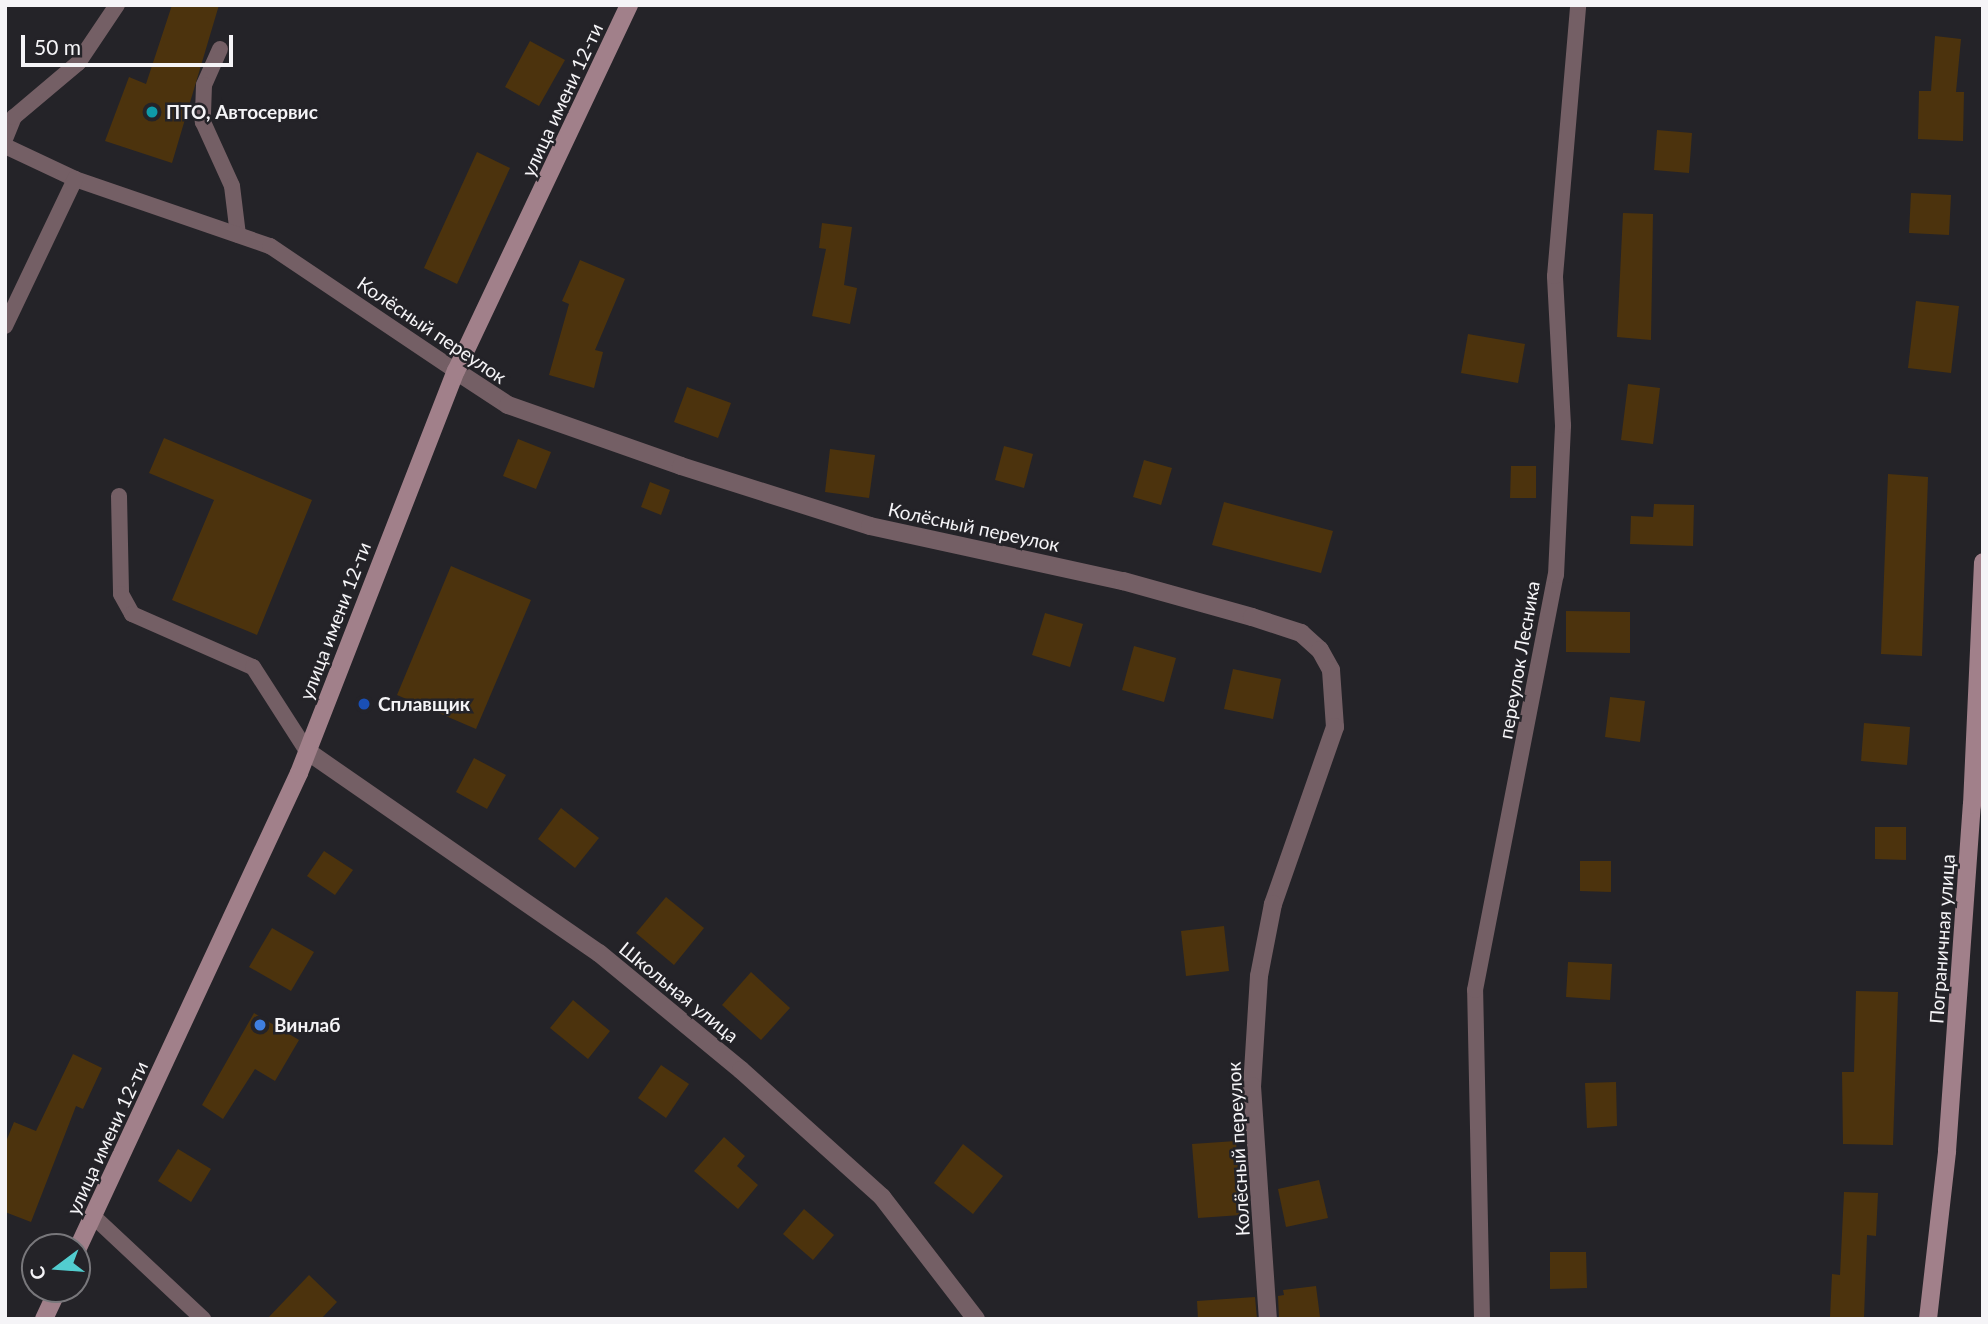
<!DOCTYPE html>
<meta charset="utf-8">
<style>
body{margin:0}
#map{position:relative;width:1988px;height:1324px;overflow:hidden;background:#242328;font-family:Lato,sans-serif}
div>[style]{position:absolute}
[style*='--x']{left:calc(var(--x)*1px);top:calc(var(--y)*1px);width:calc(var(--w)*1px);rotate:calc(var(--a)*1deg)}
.building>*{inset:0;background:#4c330d}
.lane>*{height:16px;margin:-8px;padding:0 8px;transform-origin:8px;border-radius:8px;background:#745f65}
.street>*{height:18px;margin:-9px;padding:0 9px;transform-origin:9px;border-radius:9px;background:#745f65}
.secondary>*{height:18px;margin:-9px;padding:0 9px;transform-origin:9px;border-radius:9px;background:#a1808a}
.dots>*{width:19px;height:19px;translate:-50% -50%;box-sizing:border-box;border:4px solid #242328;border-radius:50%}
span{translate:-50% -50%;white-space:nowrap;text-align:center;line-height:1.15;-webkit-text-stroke:5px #242328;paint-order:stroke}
.street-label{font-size:19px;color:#f5f4f7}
.poi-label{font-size:19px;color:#f5f4f7;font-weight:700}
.left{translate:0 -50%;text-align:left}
.frame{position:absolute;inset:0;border:7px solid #f5f4f7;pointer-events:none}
.north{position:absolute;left:21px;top:1233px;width:70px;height:70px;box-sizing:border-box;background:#242328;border:2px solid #78777b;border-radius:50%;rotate:254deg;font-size:19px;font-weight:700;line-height:28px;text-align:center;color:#f5f4f7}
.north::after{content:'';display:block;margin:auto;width:24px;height:32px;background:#52cdcf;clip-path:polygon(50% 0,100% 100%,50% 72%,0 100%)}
.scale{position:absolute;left:21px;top:35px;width:212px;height:32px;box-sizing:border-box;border:4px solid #f5f4f7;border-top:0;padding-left:9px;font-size:21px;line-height:24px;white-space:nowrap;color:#f5f4f7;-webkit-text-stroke:5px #242328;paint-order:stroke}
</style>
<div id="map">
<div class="building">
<div style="clip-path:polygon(172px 5px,219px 5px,172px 163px,105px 141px,129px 77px,146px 84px)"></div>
<div style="clip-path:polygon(1935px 36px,1961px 39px,1956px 92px,1964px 92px,1963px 141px,1918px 139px,1919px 91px,1931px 91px)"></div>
<div style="clip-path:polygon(530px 41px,565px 60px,539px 106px,505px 87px)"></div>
<div style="clip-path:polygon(1657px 130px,1692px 133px,1689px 173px,1654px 170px)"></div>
<div style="clip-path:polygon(477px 152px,510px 168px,457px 284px,424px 268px)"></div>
<div style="clip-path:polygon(1911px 193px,1951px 195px,1949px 235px,1909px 233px)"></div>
<div style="clip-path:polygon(1623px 213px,1653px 214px,1651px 340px,1617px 337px)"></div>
<div style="clip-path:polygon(822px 223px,852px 227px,844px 285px,857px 288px,850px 324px,812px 316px,826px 249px,819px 248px)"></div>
<div style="clip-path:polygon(580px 260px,625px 279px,595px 350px,603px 352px,594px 388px,549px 375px,569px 304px,562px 301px)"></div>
<div style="clip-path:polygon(1916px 301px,1959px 306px,1951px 373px,1908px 368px)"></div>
<div style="clip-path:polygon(1468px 334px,1525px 344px,1518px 383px,1461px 373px)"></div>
<div style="clip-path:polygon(1628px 384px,1660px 388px,1653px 444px,1621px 440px)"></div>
<div style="clip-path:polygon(687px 387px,731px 403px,718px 438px,674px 422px)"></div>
<div style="clip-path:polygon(164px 438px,312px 500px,257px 635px,172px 600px,214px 500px,149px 473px)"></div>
<div style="clip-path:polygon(518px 439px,551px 452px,536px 489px,503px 476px)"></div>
<div style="clip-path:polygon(1004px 446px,1033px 454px,1024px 488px,995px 480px)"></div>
<div style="clip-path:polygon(830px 449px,875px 455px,869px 498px,825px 492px)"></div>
<div style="clip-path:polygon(1144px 460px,1172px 468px,1161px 505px,1133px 497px)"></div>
<div style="clip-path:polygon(1511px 466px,1536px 466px,1536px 498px,1510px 498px)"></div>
<div style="clip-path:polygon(1888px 474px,1928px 477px,1922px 656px,1881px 654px)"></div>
<div style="clip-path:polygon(650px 482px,670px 490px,661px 515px,641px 507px)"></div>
<div style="clip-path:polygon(1224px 502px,1333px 531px,1321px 573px,1212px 545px)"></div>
<div style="clip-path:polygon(1654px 504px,1694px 505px,1693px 546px,1630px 544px,1631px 516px,1653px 517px)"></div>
<div style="clip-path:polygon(451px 566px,531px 600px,476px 729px,397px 695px)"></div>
<div style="clip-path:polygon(1566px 611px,1630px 612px,1630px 653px,1566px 652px)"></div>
<div style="clip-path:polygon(1045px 613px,1083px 624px,1070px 667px,1032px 655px)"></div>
<div style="clip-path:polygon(1134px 646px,1176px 658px,1164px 702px,1122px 690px)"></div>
<div style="clip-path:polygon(1233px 669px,1281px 679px,1273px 719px,1224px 709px)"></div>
<div style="clip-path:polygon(1610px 697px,1645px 701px,1640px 742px,1605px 737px)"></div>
<div style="clip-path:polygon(1864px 723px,1910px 727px,1907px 765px,1861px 761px)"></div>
<div style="clip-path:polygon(474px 758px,506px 775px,487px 809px,456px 792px)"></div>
<div style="clip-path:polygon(561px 808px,599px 838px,575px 868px,538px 839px)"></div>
<div style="clip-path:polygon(1875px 827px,1906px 827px,1906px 860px,1875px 859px)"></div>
<div style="clip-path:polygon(324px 851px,353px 870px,335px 895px,307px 876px)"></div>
<div style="clip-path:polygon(1580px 861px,1611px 861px,1611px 892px,1580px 891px)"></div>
<div style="clip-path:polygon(666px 897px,704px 928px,674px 965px,636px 933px)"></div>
<div style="clip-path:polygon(1224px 926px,1229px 971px,1186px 976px,1181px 931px)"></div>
<div style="clip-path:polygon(272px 928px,314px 952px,291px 991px,249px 967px)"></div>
<div style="clip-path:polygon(1568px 962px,1612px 964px,1610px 1000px,1566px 997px)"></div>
<div style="clip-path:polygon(751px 972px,790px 1008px,761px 1040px,722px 1005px)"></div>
<div style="clip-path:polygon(1856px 991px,1898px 992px,1893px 1145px,1843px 1144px,1842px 1072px,1854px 1072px)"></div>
<div style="clip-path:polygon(573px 1000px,610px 1031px,588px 1059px,550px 1028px)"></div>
<div style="clip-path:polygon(254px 1013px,299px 1040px,275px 1081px,255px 1069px,223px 1119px,202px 1105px)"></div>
<div style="clip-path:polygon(73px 1054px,102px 1068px,83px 1109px,76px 1106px,31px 1222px,5px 1212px,5px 1144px,14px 1122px,36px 1131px)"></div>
<div style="clip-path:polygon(661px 1065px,689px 1084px,666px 1118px,638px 1098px)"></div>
<div style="clip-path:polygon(1616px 1082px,1617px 1126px,1587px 1128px,1585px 1083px)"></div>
<div style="clip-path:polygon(724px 1137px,745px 1156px,737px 1166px,758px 1185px,738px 1209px,694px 1171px)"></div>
<div style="clip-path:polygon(1236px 1141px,1241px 1215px,1198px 1218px,1192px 1144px)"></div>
<div style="clip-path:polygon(963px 1144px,1003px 1176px,973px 1214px,934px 1183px)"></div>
<div style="clip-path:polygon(178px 1149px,211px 1169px,191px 1202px,158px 1181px)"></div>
<div style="clip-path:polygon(1319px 1180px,1328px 1218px,1286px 1227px,1278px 1189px)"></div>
<div style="clip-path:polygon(1844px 1192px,1878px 1193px,1876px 1236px,1867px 1235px,1864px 1318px,1830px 1317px,1832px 1274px,1840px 1275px)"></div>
<div style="clip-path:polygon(804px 1209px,834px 1235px,813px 1260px,783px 1234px)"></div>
<div style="clip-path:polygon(1550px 1252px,1586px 1252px,1587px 1288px,1550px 1289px)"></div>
<div style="clip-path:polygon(309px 1275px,337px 1302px,321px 1319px,267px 1319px)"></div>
<div style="clip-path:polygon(1316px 1286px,1320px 1317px,1279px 1319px,1278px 1296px,1284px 1295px,1283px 1290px)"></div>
<div style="clip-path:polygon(1255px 1297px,1257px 1319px,1198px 1319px,1197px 1301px)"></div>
</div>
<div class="lane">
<div style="--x:220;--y:49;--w:39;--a:114"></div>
<div style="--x:204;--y:85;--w:37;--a:92"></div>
<div style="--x:203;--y:122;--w:70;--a:65.6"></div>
<div style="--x:232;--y:186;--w:49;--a:83"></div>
<div style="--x:5;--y:139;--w:24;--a:-68"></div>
<div style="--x:14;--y:117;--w:84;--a:-40.2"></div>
<div style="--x:78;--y:63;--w:70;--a:-56.1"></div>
<div style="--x:5;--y:146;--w:77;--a:25.2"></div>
<div style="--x:75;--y:179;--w:206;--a:19"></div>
<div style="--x:270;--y:246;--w:224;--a:33.9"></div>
<div style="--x:5;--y:326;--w:163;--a:-64.5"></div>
<div style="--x:119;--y:496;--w:98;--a:88.8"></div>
<div style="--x:121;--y:594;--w:23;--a:61"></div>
<div style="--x:132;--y:614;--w:132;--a:23.7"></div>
<div style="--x:253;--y:667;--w:100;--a:57.3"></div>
<div style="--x:93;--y:1216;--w:151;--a:43.1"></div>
<div style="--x:1482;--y:1319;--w:329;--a:-91.2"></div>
<div style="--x:1475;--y:990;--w:423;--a:-79"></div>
<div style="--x:1556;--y:575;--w:150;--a:-87.3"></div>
<div style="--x:1563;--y:425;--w:149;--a:-93.1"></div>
<div style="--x:1555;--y:276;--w:272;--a:-85.1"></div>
</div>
<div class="street">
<div style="--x:456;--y:371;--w:62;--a:33.2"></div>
<div style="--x:508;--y:405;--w:183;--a:19.4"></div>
<div style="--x:681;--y:466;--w:198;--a:17.6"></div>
<div style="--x:870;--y:526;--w:259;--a:12.3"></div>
<div style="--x:1123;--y:581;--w:134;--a:15.6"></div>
<div style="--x:1252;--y:617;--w:52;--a:18.1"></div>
<div style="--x:1301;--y:633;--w:25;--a:42"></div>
<div style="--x:1320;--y:650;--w:23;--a:61"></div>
<div style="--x:1331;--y:670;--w:57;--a:86"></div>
<div style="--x:1335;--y:727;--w:188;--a:109.3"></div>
<div style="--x:1273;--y:904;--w:73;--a:101"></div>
<div style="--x:1259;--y:976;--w:110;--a:93.6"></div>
<div style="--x:1252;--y:1086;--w:234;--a:86.1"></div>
<div style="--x:307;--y:751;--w:355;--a:34.7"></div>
<div style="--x:599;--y:953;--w:184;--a:39.5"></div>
<div style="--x:741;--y:1070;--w:190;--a:42"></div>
<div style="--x:882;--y:1197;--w:154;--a:52.4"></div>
</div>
<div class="secondary">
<div style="--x:77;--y:1250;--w:526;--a:-65.04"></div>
<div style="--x:299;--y:773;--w:432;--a:-68.7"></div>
<div style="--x:456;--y:371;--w:405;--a:-64.7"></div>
<div style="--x:44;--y:1319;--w:33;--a:-65"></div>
<div style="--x:1928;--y:1319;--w:169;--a:-83.5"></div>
<div style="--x:1947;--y:1151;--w:347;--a:-85.9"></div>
<div style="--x:1972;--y:805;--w:243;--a:-87.4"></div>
</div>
<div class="dots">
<div style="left:152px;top:112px;background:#0f9aa8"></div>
<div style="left:364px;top:704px;background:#1a4fb4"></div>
<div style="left:260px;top:1025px;background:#3f7fe0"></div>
</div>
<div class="street-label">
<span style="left:562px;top:100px;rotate:-65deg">улица имени 12-ти</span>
<span style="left:432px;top:330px;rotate:34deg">Колёсный переулок</span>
<span style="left:974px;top:527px;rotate:12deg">Колёсный переулок</span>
<span style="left:335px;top:621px;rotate:-69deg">улица имени 12-ти</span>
<span style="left:1519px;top:660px;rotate:-80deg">переулок Лесника</span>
<span style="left:1942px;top:939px;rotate:-86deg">Пограничная улица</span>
<span style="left:679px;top:992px;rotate:39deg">Школьная улица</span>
<span style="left:107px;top:1138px;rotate:-65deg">улица имени 12-ти</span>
<span style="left:1238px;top:1149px;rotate:-93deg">Колёсный переулок</span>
</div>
<div class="poi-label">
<span class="left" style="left:166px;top:112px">ПТО, Автосервис</span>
<span class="left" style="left:378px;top:704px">Сплавщик</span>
<span class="left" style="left:274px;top:1025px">Винлаб</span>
</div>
<div class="frame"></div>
<div class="north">С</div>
<div class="scale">50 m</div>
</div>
